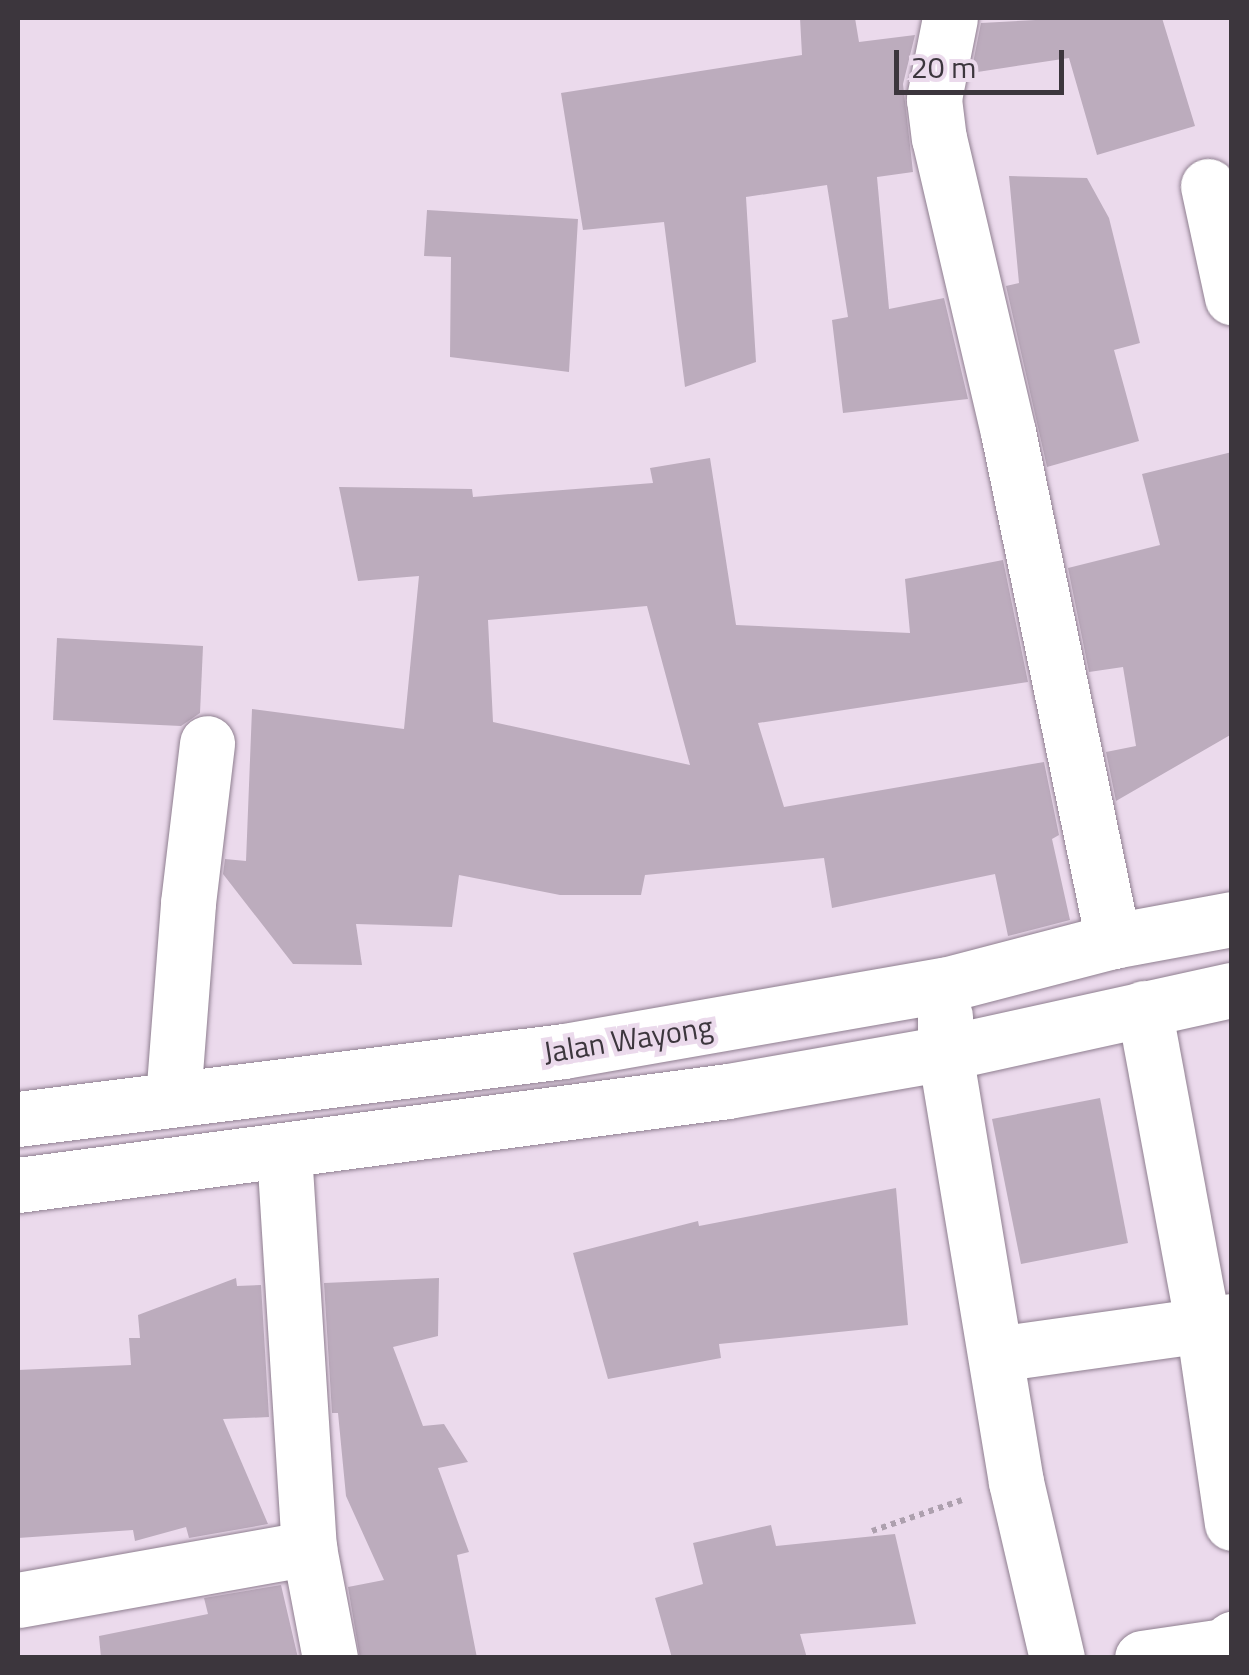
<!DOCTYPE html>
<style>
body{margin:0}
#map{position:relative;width:1249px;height:1675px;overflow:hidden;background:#ebdaec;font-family:"Titillium Web",sans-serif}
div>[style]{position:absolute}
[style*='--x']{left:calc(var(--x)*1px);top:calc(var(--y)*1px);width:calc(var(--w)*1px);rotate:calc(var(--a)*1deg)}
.building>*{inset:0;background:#bcacbd}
.path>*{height:6px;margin-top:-3px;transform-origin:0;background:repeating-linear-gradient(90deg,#ada0ae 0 5px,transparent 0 10px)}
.roads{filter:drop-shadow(0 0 2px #8f7f90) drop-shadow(0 0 2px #8f7f90)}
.minor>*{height:55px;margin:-27.5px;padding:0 27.5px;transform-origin:27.5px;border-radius:27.5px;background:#fff}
span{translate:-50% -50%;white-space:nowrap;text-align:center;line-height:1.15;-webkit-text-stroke:9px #ebdaec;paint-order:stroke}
.street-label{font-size:30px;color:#3c363d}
.frame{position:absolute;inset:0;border:20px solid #3c363d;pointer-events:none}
.scale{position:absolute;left:894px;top:50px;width:170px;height:45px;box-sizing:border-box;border:5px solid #3c363d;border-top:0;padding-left:12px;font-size:30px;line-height:35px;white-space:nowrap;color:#3c363d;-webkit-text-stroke:8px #ebdaec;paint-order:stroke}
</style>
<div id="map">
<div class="building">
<div style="clip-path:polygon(800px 18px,855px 18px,859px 42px,915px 35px,903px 84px,913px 172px,877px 177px,889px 309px,944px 298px,968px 399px,843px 413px,832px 320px,848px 317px,827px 185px,746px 197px,756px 362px,685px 387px,664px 222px,583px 230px,561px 93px,802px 55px)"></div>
<div style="clip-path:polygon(1074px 18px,1162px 18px,1195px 126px,1097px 155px,1069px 58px,971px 73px,981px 23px)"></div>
<div style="clip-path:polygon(1009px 176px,1087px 178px,1109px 218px,1140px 343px,1114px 350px,1139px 441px,1047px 467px,1006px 286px,1019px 283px)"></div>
<div style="clip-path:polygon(427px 210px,578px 219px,569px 372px,450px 357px,451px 257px,424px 256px)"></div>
<div style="clip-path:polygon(1232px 452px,1232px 734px,1116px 801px,1106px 752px,1136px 746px,1123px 667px,1089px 672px,1068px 568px,1160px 545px,1142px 474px)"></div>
<div style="clip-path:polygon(evenodd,710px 458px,736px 625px,910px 633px,905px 579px,1003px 560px,1028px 682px,758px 723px,784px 807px,1044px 762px,1059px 835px,1052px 839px,1070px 920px,1008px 936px,995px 874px,832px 908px,824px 858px,645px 875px,641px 895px,560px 895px,459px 875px,452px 927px,356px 924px,362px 965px,293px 964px,223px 874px,225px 859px,246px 861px,252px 709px,404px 729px,419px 576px,358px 581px,339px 487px,472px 489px,473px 497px,653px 483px,650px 468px,710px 458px,647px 606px,690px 765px,493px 722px,488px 620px,647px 606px)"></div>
<div style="clip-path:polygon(57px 638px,203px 646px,200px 713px,181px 726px,53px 720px)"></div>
<div style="clip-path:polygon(1100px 1098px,1128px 1243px,1021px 1264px,992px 1119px)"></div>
<div style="clip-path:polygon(896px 1188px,908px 1325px,719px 1344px,721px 1358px,608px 1379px,573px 1253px,698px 1221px,699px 1226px)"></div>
<div style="clip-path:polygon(236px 1278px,237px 1286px,261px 1285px,269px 1417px,223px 1419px,268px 1524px,189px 1538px,186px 1527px,135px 1541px,133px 1530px,18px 1538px,18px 1370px,131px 1365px,129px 1338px,140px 1338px,138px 1315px)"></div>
<div style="clip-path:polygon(439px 1278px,438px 1336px,393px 1347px,423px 1426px,444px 1424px,468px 1462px,438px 1468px,469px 1552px,457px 1555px,477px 1658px,360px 1658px,348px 1587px,384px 1580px,346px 1496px,338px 1413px,332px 1413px,324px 1283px)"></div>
<div style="clip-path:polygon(771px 1525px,776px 1546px,895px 1534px,916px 1624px,800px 1634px,807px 1658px,672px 1658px,655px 1598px,703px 1584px,693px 1543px)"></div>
<div style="clip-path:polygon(281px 1585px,298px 1658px,101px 1658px,99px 1636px,208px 1614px,204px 1598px)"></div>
</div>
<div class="path">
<div style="--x:872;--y:1531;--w:95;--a:-19"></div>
</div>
<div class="roads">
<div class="minor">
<div style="--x:950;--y:18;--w:83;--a:101.2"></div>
<div style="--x:934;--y:99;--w:39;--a:83"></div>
<div style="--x:939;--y:138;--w:302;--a:76.8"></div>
<div style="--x:1008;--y:432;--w:520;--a:78.34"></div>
<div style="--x:1208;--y:186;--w:114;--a:77.8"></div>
<div style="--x:1144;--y:1008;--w:322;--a:79.5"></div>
<div style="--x:1203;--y:1325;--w:200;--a:81.7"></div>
<div style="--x:945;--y:1016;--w:37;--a:90"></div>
<div style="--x:945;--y:1053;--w:435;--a:80.6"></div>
<div style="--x:1016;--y:1482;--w:181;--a:76.9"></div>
<div style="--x:173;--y:1099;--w:197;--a:-85.6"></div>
<div style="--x:188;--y:903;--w:161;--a:-83.2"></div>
<div style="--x:18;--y:1119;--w:550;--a:-7.1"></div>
<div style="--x:564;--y:1051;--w:386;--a:-9.9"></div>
<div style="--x:944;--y:985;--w:175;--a:-14.6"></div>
<div style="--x:1113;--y:941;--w:121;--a:-10.5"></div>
<div style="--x:284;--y:1152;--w:397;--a:86.4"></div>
<div style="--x:309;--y:1548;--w:112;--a:79.2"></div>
<div style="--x:18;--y:1185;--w:716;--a:-7.54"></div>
<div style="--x:728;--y:1091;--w:220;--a:-9.9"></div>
<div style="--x:945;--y:1053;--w:294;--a:-12.4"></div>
<div style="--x:997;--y:1354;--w:237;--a:-8"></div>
<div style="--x:18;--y:1600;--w:296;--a:-10.1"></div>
<div style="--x:1142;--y:1658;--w:83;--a:-8.3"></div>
<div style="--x:1224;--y:1646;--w:11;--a:-41"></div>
</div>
</div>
<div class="street-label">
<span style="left:628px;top:1039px;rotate:-9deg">Jalan Wayong</span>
</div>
<div class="frame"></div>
<div class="scale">20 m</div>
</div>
